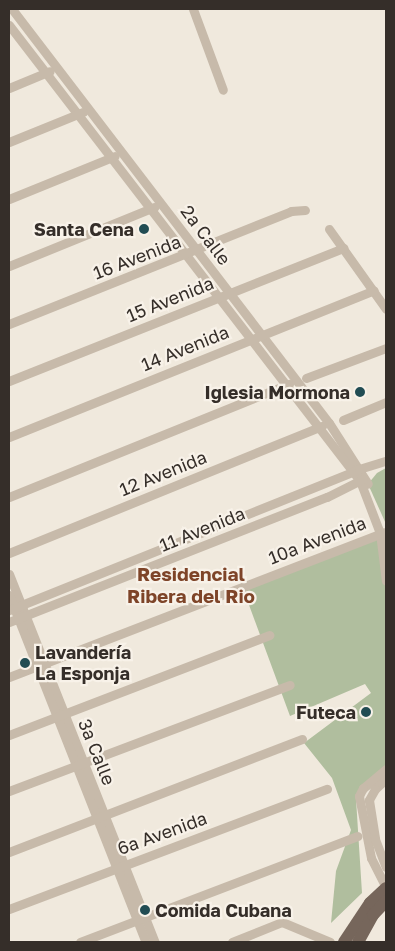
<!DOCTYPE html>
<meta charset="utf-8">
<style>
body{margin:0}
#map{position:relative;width:395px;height:951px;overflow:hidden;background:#f0e9dd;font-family:"Golos Text",sans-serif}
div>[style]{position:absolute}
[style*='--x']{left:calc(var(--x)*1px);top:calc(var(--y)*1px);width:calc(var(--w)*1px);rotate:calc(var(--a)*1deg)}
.green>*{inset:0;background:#b0be9e}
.street>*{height:9px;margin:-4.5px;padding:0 4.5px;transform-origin:4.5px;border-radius:4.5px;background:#c7baaa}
.primary>*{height:12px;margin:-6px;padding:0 6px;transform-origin:6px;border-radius:6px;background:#76665b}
.dots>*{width:14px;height:14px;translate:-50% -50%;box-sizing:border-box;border:2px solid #f8f2e9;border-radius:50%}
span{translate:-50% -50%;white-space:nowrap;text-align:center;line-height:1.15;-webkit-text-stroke:4.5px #f8f2e9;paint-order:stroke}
.poi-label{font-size:18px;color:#352e29;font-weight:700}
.right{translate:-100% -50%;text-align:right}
.left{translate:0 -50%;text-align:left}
.street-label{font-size:18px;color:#352e29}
.neighbourhood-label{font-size:19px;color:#7e4428;font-weight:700}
.frame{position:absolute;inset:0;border:10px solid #352e29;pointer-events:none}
</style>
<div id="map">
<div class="green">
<div style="clip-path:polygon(386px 468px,386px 524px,368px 484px,377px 473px)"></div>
<div style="clip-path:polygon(386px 534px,386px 777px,356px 799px,362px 893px,331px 923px,336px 871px,351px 830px,332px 778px,304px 743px,371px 693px,365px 684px,290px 716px,242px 586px)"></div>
</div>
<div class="street">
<div style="--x:12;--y:9;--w:521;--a:52.56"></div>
<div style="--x:329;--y:423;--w:72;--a:57.4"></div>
<div style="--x:193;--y:9;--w:86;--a:69.7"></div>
<div style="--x:9;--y:25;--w:575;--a:52.41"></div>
<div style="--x:360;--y:481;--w:56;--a:69"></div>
<div style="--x:380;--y:533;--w:48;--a:82.9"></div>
<div style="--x:9;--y:88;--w:44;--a:-22.5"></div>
<div style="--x:9;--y:142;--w:80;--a:-22.1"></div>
<div style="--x:9;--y:199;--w:114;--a:-22.1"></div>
<div style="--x:329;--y:229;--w:98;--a:54.5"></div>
<div style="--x:9;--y:266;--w:157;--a:-22.1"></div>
<div style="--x:9;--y:324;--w:304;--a:-21.8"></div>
<div style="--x:291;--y:211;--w:14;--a:-4"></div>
<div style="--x:306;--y:378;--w:85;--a:-20.6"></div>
<div style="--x:9;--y:381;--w:360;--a:-21.7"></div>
<div style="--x:343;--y:420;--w:47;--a:-22.7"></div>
<div style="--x:9;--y:437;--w:393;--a:-21.9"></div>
<div style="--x:9;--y:497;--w:302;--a:-22"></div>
<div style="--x:9;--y:553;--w:338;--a:-22.1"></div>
<div style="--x:9;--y:574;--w:396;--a:68.4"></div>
<div style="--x:9;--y:595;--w:373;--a:68.5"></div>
<div style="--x:9;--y:610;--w:377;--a:-21.9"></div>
<div style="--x:359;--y:469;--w:28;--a:-17"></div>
<div style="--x:9;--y:622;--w:342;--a:-21.5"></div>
<div style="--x:327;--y:497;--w:40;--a:-26.6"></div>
<div style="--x:9;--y:677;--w:402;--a:-21.1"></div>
<div style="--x:9;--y:735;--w:279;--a:-21"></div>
<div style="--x:386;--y:769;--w:30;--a:140"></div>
<div style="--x:363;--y:788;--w:9;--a:117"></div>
<div style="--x:359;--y:796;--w:63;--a:79"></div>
<div style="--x:371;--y:858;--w:33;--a:63"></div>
<div style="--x:386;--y:779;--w:15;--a:138"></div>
<div style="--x:375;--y:789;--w:13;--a:119"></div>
<div style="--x:369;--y:800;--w:39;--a:81"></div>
<div style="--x:375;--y:839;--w:30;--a:69"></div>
<div style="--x:9;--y:791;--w:300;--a:-20.7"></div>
<div style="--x:9;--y:852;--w:314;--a:-21.1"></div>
<div style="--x:9;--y:909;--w:340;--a:-20.7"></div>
<div style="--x:80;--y:942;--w:297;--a:-20.9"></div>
<div style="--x:232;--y:942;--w:54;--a:-21.8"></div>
<div style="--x:282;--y:922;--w:52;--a:22.6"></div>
</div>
<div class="primary">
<div style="--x:344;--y:942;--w:47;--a:-56.3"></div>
<div style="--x:370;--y:903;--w:22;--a:-43"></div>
<div style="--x:358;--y:942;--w:31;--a:-61"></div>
<div style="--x:373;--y:915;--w:19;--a:-47"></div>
</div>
<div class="dots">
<div style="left:144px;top:229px;background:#214c53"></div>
<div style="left:360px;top:392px;background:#214c53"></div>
<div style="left:25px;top:663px;background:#214c53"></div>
<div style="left:366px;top:712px;background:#214c53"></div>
<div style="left:145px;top:910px;background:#214c53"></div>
</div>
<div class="poi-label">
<span class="right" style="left:134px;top:229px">Santa Cena</span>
<span class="right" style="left:350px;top:392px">Iglesia Mormona</span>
<span class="left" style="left:35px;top:663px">Lavandería<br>La Esponja</span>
<span class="right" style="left:356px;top:712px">Futeca</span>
<span class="left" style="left:155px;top:910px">Comida Cubana</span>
</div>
<div class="street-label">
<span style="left:206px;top:235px;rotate:53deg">2a Calle</span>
<span style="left:137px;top:257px;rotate:-21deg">16 Avenida</span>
<span style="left:170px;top:299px;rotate:-22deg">15 Avenida</span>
<span style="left:185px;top:348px;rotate:-22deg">14 Avenida</span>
<span style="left:163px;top:473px;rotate:-22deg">12 Avenida</span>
<span style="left:202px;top:529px;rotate:-22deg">11 Avenida</span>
<span style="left:317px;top:540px;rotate:-21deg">10a Avenida</span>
<span style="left:97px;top:752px;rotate:68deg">3a Calle</span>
<span style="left:162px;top:833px;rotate:-20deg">6a Avenida</span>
</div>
<div class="neighbourhood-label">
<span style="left:191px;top:585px">Residencial<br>Ribera del Rio</span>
</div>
<div class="frame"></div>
</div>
